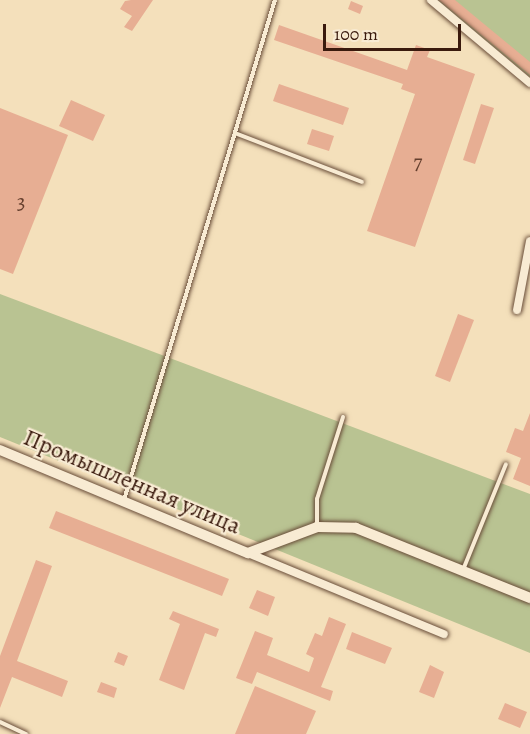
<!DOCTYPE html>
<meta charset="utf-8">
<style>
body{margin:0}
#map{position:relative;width:530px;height:734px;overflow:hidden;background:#f4e0bb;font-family:Alegreya,serif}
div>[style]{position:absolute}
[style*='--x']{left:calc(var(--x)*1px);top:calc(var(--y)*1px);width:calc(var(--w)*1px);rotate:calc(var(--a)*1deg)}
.green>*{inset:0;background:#b9c392}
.building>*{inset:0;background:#e7ae93}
.roads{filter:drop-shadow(0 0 2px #684c38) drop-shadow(0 0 2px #684c38)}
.lane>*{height:4px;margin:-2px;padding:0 2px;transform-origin:2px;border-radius:2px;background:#f8ebd3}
.street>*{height:8px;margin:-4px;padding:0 4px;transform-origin:4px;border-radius:4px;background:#f8ebd3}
.secondary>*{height:10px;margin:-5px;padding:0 5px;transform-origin:5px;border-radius:5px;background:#f8ebd3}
span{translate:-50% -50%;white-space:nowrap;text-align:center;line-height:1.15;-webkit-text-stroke:4.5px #f8ebd3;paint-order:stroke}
.number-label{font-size:21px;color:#653f2e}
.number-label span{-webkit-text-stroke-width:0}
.street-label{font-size:24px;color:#3a1a0d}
.scale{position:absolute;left:323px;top:24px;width:138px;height:27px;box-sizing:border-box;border:3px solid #3a1a0d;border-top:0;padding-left:8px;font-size:18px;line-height:21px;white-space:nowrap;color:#3a1a0d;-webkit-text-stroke:4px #f8ebd3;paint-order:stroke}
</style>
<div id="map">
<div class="green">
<div style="clip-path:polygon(438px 0,530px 0,530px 77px)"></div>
<div style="clip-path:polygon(0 294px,530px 494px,530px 653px,0 437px)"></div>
</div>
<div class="building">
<div style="clip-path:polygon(131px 0,153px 0,132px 31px,124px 27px,132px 16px,120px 9px,125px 1px)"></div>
<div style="clip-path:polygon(439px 0,455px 0,530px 62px,530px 75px)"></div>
<div style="clip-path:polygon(351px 1px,363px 6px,360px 14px,348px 9px)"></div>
<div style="clip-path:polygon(279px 25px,407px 70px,416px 45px,430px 50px,427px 57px,475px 74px,415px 247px,367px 231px,415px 94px,401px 89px,403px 84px,274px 40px)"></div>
<div style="clip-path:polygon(279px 84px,349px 108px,343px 125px,273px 101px)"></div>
<div style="clip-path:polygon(71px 100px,105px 115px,93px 141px,59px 126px)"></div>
<div style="clip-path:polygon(481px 104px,494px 108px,475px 164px,463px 160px)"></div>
<div style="clip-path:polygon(0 108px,68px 135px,13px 274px,0 269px)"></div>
<div style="clip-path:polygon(312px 129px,334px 136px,329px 151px,307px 144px)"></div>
<div style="clip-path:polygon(458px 314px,474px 320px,450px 382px,435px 376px)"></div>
<div style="clip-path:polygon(530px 413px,530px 486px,513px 479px,521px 458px,506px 452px,515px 428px,523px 431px)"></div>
<div style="clip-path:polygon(56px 511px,229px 579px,222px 596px,49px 528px)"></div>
<div style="clip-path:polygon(36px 560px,52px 566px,17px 661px,68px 681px,62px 697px,12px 677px,0 708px,0 656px)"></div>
<div style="clip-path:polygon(257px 590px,275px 597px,268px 616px,249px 608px)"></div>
<div style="clip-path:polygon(173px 611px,219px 629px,216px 637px,205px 633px,184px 690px,159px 680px,180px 624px,169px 619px)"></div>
<div style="clip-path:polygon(329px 617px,346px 624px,321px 687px,333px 691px,330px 701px,257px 672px,252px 684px,236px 678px,255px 631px,273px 638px,267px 655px,309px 672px,314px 658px,306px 654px,315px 633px,322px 636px)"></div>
<div style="clip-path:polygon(352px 632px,392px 648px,385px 664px,346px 649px)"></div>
<div style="clip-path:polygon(118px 652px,128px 656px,124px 666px,114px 662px)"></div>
<div style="clip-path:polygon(430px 665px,444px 672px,434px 698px,419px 692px)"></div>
<div style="clip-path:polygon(101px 682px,117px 688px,114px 698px,97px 692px)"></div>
<div style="clip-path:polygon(255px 686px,316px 711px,306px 734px,235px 734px)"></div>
<div style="clip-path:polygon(505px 703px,527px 712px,520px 728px,498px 719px)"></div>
</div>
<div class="roads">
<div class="lane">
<div style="--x:235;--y:133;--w:136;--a:21.1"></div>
<div style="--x:124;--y:500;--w:522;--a:-73.2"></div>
<div style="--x:317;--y:526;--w:27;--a:-90"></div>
<div style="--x:317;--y:499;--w:86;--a:-72.4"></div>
<div style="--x:463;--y:570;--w:114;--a:-67.9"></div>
<div style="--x:0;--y:722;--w:29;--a:25"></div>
</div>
<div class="street">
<div style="--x:431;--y:0;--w:129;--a:40"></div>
<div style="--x:517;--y:310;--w:70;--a:-79.3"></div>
<div style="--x:248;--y:553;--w:212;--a:22.5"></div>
</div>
<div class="secondary">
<div style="--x:0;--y:450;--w:269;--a:22.6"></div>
<div style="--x:248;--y:553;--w:74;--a:-20.6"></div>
<div style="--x:317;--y:527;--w:39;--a:1"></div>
<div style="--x:356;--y:528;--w:188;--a:21.9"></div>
</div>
</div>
<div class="number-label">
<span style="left:418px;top:162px">7</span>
<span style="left:21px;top:202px">3</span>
</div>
<div class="street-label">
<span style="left:132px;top:482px;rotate:23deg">Промышленная улица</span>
</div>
<div class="scale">100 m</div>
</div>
